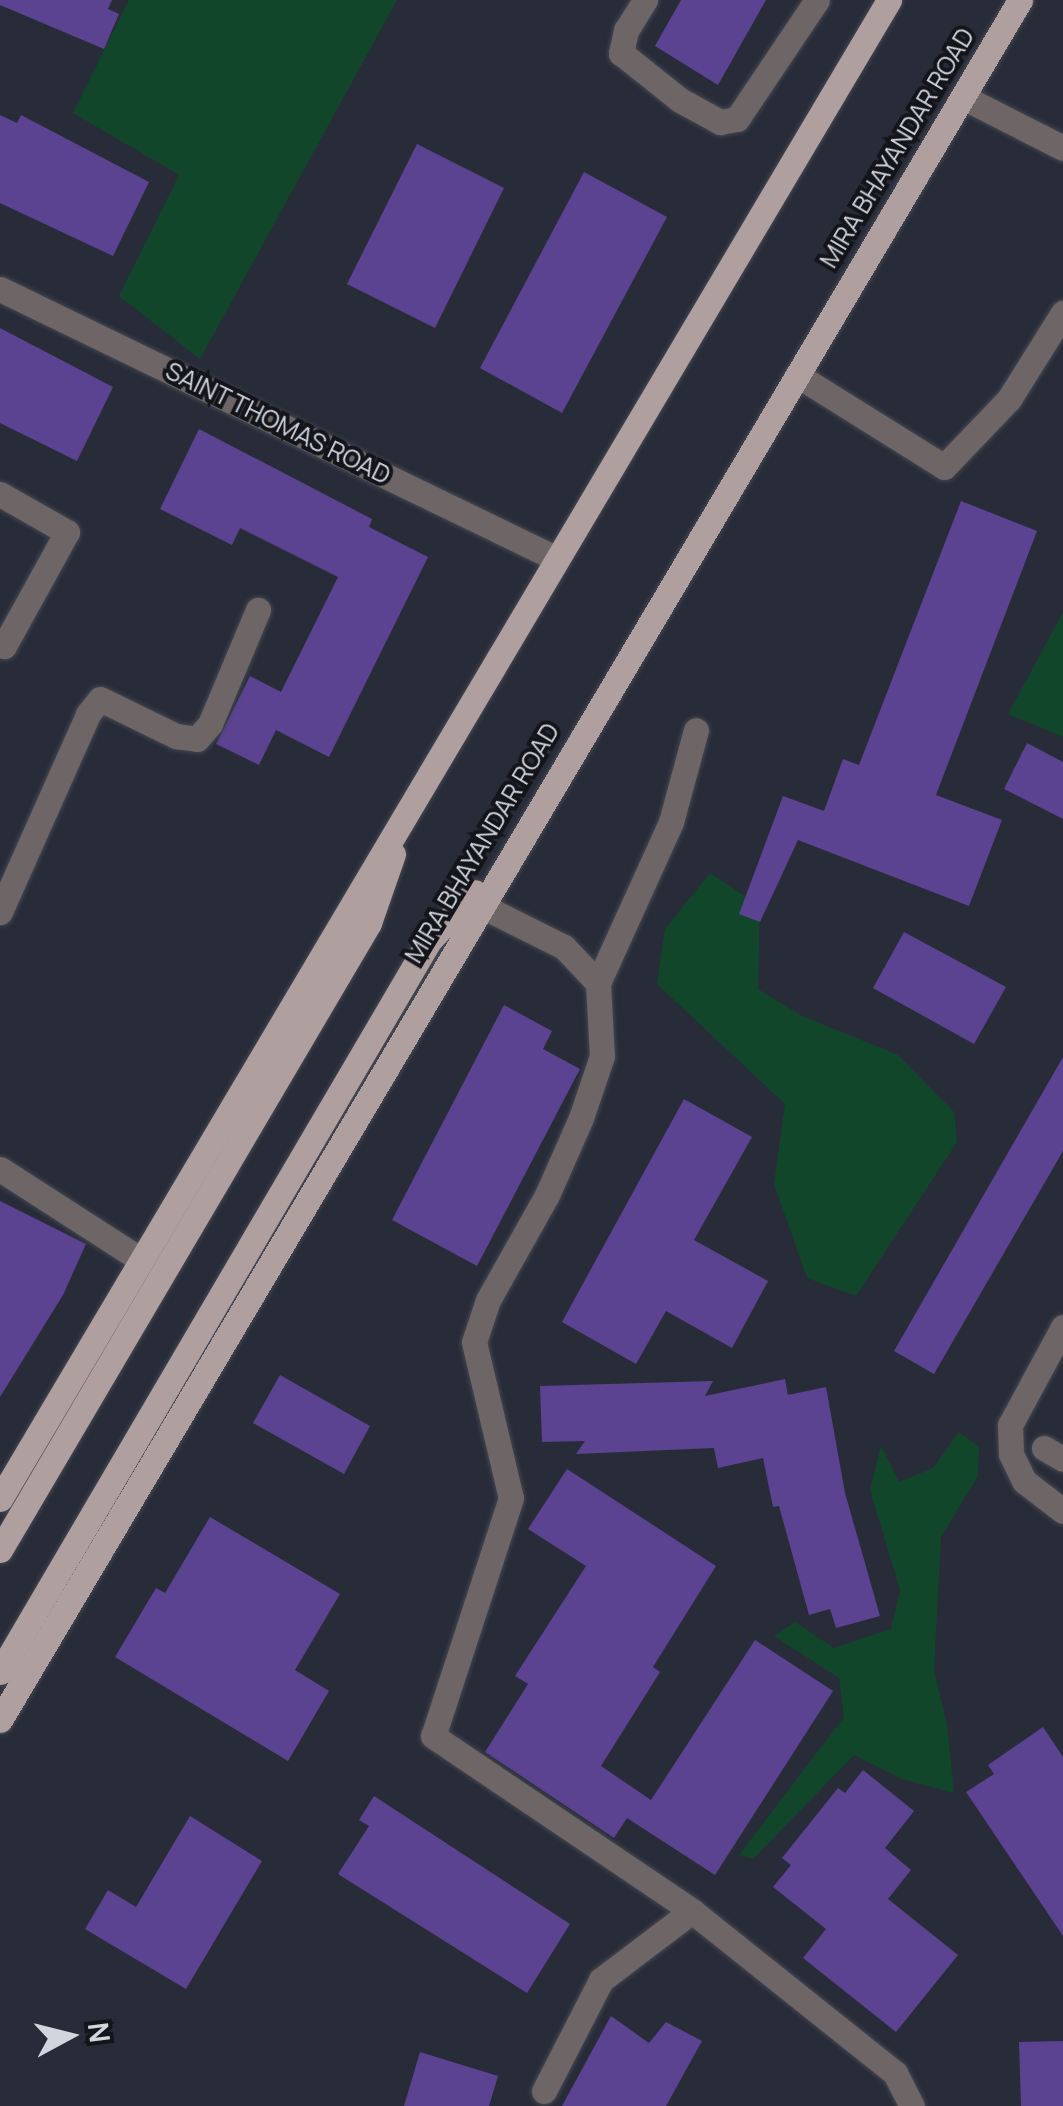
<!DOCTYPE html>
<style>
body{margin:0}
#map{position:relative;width:1063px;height:2106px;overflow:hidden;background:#282c38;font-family:Manrope,sans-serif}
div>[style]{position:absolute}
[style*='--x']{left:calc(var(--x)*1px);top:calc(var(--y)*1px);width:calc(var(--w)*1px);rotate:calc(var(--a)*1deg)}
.green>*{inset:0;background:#11462b}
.building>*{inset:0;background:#5b4391}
.roads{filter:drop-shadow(0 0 2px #434752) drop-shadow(0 0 2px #434752)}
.minor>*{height:25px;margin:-12.5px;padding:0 12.5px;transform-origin:12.5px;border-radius:12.5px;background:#6e6666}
.major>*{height:25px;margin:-12.5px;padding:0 12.5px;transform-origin:12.5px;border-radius:12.5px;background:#af9f9f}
span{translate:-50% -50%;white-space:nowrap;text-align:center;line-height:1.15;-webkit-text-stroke:8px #13151a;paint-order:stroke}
.street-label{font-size:25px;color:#d2d5dd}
.north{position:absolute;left:20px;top:1986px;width:100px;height:100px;-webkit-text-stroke:8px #13151a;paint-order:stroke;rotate:83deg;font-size:28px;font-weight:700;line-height:40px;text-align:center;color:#d2d5dd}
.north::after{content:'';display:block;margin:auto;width:35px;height:45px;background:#d2d5dd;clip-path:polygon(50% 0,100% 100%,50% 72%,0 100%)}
</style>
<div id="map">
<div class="green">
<div style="clip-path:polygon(129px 0,397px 0,200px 359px,119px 296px,179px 175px,73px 113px)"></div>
<div style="clip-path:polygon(1063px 612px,1063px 737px,1008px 714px)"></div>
<div style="clip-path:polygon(710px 873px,760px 906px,758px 989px,802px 1016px,898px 1055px,954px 1112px,957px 1142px,856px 1296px,807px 1278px,774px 1184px,785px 1104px,657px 984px,665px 929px)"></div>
<div style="clip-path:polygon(959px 1432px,979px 1447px,978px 1476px,941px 1537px,934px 1670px,947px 1725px,954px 1793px,902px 1779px,854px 1755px,753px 1859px,739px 1855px,844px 1717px,839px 1678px,774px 1636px,795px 1622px,834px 1648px,891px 1629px,900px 1590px,870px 1490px,881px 1446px,899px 1482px,933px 1468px)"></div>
</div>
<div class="building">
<div style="clip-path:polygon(0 0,112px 0,108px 9px,119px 14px,104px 49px,0 5px)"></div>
<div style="clip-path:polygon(681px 0,766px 0,718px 85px,655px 46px)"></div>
<div style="clip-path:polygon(0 115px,17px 123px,21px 115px,149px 182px,113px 256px,0 203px)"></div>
<div style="clip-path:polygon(417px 144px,504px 188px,435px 328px,347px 284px)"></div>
<div style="clip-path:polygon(584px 172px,667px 217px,562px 413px,480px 368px)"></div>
<div style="clip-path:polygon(0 328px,113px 387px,77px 461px,0 423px)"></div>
<div style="clip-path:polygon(199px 429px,372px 519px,369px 527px,428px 557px,329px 757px,276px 730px,259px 765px,216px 744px,250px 676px,281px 692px,338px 577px,240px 528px,232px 545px,160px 509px)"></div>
<div style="clip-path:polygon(961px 501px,1037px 531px,936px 795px,1002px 820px,969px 906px,798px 840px,760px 922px,739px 914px,783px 796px,824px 811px,843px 759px,859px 765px)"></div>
<div style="clip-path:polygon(1027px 743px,1063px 762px,1063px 819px,1004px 789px)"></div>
<div style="clip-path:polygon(904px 932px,1006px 987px,974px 1044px,873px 988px)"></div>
<div style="clip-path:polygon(504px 1005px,552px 1031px,543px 1049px,580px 1069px,477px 1266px,392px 1220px)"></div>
<div style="clip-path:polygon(1063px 1057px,1063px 1151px,934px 1374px,894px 1351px)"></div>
<div style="clip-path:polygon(684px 1099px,752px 1137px,694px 1240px,768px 1281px,732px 1348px,666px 1311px,636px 1364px,562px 1322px)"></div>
<div style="clip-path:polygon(0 1201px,86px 1244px,63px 1295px,0 1397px)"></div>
<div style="clip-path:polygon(280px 1375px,370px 1426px,344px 1474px,253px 1423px)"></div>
<div style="clip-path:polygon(785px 1379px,788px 1395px,826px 1387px,845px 1493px,880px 1616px,836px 1628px,830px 1609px,809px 1615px,779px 1506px,773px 1507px,763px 1458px,718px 1468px,714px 1448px,576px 1454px,585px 1441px,542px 1442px,540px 1386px,713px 1381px,705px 1396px)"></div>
<div style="clip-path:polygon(567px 1469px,716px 1566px,653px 1667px,660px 1672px,601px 1766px,651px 1800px,755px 1640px,833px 1691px,715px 1875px,627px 1818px,614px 1838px,485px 1752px,528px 1684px,515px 1676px,586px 1566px,528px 1529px)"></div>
<div style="clip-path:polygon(210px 1517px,340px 1594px,295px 1670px,329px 1691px,288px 1761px,115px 1657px,156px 1588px,165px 1593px)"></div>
<div style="clip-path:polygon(1043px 1727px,1063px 1757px,1063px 1936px,966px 1792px,994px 1774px,988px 1765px)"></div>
<div style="clip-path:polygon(863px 1770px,914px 1811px,885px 1848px,911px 1870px,888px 1899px,958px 1955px,896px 2032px,803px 1958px,826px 1929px,773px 1887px,791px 1865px,782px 1858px,838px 1788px,845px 1793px)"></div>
<div style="clip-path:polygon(374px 1796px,570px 1924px,527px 1993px,338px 1874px,369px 1826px,359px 1820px)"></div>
<div style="clip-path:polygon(190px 1816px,262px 1861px,186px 1989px,85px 1929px,108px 1890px,136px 1907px)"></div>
<div style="clip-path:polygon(611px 2016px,649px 2043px,666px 2022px,702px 2041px,666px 2106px,562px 2106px)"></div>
<div style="clip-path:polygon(1063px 2041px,1063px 2106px,1021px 2106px,1019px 2042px)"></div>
<div style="clip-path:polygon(420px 2052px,498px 2076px,489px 2106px,404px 2106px)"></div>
</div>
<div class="roads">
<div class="minor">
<div style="--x:645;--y:0;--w:36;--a:122"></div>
<div style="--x:626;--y:30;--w:24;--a:102"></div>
<div style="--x:621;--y:53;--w:75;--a:38.5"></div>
<div style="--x:680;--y:100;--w:46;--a:28.8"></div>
<div style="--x:720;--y:122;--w:17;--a:-10"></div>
<div style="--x:737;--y:119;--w:143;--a:-56.1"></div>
<div style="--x:963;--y:97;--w:112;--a:27"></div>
<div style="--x:0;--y:289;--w:617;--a:25.86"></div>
<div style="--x:797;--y:375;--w:173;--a:32"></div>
<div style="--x:944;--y:467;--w:94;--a:-46.3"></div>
<div style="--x:1009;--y:399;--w:102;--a:-57.9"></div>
<div style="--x:0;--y:494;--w:77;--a:29.6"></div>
<div style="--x:67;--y:532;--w:130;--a:118.9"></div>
<div style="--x:4;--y:646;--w:4;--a:-153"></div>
<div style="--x:480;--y:905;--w:94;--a:26.6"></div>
<div style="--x:564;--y:947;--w:50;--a:46.6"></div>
<div style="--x:598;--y:983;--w:73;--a:86.9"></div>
<div style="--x:602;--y:1056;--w:65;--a:108.7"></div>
<div style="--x:581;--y:1118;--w:84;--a:113.8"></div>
<div style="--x:547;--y:1195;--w:120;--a:119.3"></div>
<div style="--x:488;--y:1300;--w:44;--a:108.4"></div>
<div style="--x:474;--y:1342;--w:160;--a:76.7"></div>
<div style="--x:511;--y:1498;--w:250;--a:108.1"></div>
<div style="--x:433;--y:1736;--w:313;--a:34"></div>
<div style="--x:692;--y:1911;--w:260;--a:38.6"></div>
<div style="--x:895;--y:2073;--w:37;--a:63"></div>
<div style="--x:0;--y:912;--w:217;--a:-66"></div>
<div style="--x:88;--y:714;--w:19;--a:-51"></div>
<div style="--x:100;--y:699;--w:85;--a:26"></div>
<div style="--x:176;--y:736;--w:21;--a:8"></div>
<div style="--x:197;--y:739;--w:20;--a:-49"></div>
<div style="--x:210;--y:724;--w:124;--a:-67.2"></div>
<div style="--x:598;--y:983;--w:177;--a:-65.6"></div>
<div style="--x:671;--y:822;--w:95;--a:-74.8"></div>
<div style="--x:0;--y:1169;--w:168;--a:32.8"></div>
<div style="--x:1063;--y:1327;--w:111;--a:118.4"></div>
<div style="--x:1010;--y:1425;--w:29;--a:88"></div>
<div style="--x:1011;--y:1454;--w:30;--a:64"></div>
<div style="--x:1024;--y:1481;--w:49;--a:37.6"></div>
<div style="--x:1044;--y:1448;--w:22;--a:30"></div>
<div style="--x:544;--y:2091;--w:125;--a:-62.8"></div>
<div style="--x:601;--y:1980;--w:114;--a:-37.2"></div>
</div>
<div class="major">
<div style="--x:0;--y:1499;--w:1743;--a:-59.33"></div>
<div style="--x:0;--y:1550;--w:728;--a:-59.52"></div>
<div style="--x:369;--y:923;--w:73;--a:-70.8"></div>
<div style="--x:0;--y:1672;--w:848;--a:-59.59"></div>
<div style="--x:429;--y:941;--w:67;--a:-46.8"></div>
<div style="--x:0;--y:1720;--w:2000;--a:-59.33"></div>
</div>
</div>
<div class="street-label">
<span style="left:897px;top:148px;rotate:-59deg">MIRA BHAYANDAR ROAD</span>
<span style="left:278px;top:423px;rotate:26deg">SAINT THOMAS ROAD</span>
<span style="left:482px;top:843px;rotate:-59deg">MIRA BHAYANDAR ROAD</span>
</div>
<div class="north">N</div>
</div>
